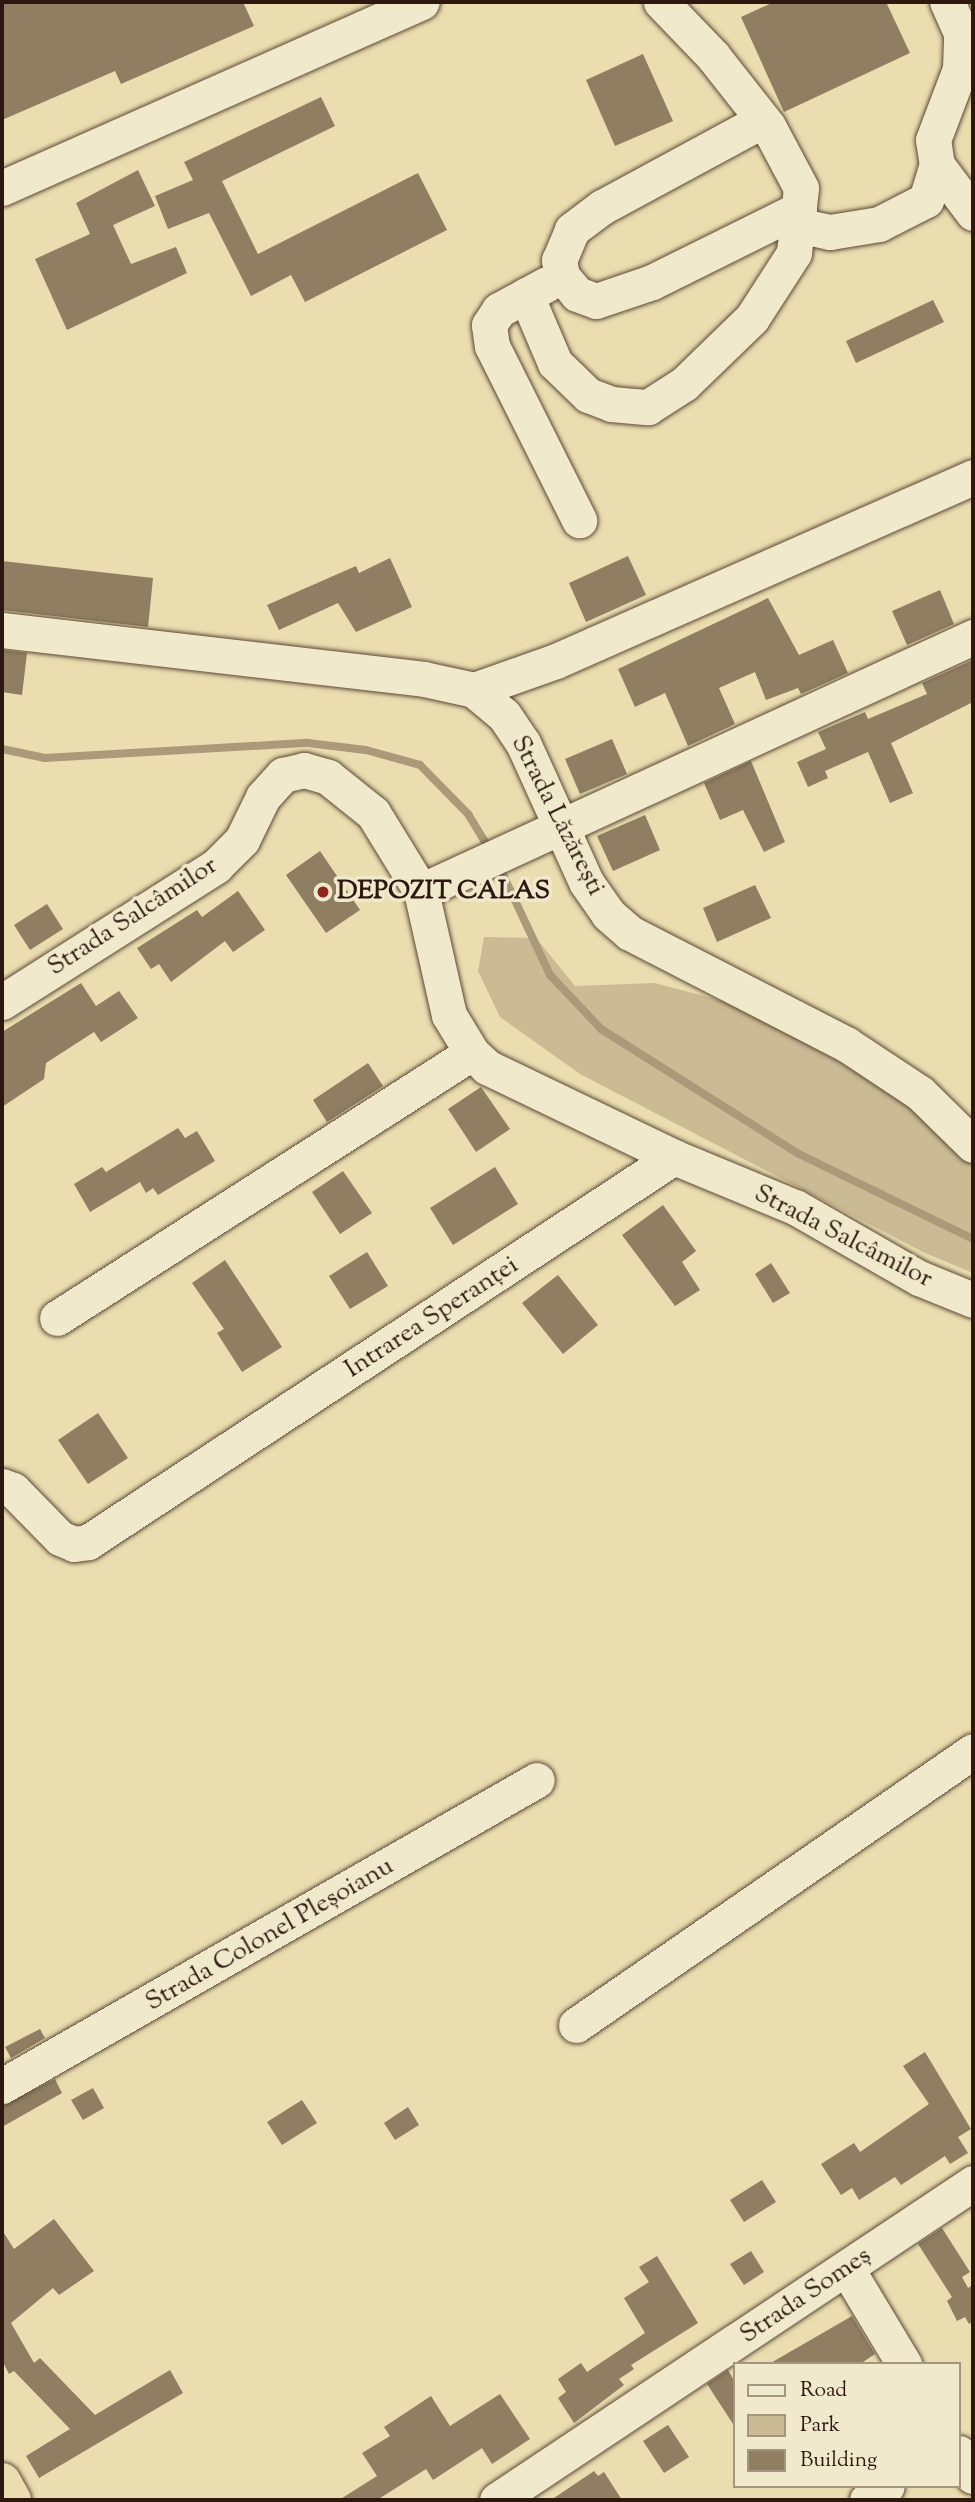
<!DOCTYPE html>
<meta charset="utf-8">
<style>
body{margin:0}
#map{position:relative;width:975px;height:2502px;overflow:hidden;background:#eaddaf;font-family:"Sorts Mill Goudy",serif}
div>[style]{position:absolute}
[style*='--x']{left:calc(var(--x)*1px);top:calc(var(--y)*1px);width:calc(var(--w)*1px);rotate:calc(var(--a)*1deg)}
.green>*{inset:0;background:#cabb94}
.stream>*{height:8px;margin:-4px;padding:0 4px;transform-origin:4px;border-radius:4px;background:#aa9a79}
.building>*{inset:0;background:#8f7e62}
.roads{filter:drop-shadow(0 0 2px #5c4837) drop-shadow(0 0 2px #5c4837)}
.minor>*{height:35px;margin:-17.5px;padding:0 17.5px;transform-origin:17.5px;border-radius:17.5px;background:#f1e9cb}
.highway>*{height:38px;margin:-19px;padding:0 19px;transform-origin:19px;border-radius:19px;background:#eaddaf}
.dots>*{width:19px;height:19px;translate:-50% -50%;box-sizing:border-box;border:4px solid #f1e9cb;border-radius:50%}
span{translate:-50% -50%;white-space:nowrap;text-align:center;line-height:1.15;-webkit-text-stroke:7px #f1e9cb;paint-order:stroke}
.street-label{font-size:26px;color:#2d170f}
.poi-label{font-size:26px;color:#2d170f;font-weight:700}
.left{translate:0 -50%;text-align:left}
.frame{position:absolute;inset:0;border:4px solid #2d170f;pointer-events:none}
.legend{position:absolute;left:733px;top:2362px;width:228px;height:126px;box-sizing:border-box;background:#f1e9cb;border:2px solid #a39580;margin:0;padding:9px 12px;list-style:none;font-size:21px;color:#2d170f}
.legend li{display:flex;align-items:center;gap:14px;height:35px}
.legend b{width:35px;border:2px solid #a39580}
</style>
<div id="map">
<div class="green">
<div style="clip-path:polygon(484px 937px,536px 938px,575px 986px,655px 983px,734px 1004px,898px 1094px,973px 1160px,973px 1273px,925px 1253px,580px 1074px,500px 1017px,478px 971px)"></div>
</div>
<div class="stream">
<div style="--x:2;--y:749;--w:44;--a:11.8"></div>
<div style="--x:45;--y:758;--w:263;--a:-3.3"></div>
<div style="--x:308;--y:743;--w:58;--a:6.9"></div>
<div style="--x:366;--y:750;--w:56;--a:15.5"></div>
<div style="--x:420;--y:765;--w:69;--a:45.6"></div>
<div style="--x:468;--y:814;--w:42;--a:58.6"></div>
<div style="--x:498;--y:864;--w:123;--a:64.9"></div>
<div style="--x:550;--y:975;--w:74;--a:46.6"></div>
<div style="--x:601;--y:1029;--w:234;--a:32.3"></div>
<div style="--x:799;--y:1154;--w:194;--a:26"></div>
</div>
<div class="building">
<div style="clip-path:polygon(2px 2px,243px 2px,254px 26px,121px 84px,115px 71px,2px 120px)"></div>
<div style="clip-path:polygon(774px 2px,886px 2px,910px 53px,784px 112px,741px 17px)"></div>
<div style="clip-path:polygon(643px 54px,673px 121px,615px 146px,586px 80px)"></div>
<div style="clip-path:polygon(321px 97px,335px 126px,222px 181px,258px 254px,418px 173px,447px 230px,305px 302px,291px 275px,251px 296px,209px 213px,168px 229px,155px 196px,193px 180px,184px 162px)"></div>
<div style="clip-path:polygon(138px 170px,155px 206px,113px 225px,131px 264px,176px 247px,187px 273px,67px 330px,35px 259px,90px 234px,76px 203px)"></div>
<div style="clip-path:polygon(933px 300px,944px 322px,856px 363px,846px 341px)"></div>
<div style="clip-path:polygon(628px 556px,646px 595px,586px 622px,569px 583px)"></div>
<div style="clip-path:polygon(390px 558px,412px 607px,356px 632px,338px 603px,279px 630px,267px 605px,356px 566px,359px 573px)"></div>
<div style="clip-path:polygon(2px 561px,153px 578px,148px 627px,2px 610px)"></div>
<div style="clip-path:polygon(940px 590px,954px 624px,907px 645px,892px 611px)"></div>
<div style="clip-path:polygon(768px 598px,799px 655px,833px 640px,848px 673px,801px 694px,798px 688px,766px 700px,755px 672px,719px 688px,735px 724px,688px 746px,665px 693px,635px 707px,618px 669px)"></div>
<div style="clip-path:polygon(2px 650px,27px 653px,22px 695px,2px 692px)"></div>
<div style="clip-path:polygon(973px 660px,973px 702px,891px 743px,913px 793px,890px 803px,868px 752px,825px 771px,828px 778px,808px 787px,797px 762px,826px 749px,818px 732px,865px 712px,868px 719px,927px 694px,922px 683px)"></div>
<div style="clip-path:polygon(612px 739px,627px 774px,580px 794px,565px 759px)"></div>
<div style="clip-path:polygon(751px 761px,785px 842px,764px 852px,743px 810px,720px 820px,704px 783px)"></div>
<div style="clip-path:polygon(645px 815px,660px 850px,613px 871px,597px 836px)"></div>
<div style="clip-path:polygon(320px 851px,360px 910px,326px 933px,286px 875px)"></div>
<div style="clip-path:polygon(755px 885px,771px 918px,717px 942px,703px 908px)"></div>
<div style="clip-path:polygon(238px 891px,265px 930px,233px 952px,225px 941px,171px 982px,159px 964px,151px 969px,137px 948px,197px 910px,202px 917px)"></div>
<div style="clip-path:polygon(47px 904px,63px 929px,30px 950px,14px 925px)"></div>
<div style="clip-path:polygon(81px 983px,96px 1006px,119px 991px,138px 1018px,101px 1042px,94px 1032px,46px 1063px,44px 1079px,2px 1107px,2px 1032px)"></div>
<div style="clip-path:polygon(368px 1063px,383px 1086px,327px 1122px,313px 1100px)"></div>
<div style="clip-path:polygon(481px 1087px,510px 1129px,476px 1152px,448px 1109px)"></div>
<div style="clip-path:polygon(178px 1128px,185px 1138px,197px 1131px,215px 1161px,158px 1195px,153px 1188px,146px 1193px,140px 1182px,90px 1212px,74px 1184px,102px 1167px,106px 1172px)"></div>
<div style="clip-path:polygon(495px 1167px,518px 1204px,453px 1245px,430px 1208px)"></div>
<div style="clip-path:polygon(343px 1171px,372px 1213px,340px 1234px,312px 1192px)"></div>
<div style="clip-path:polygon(663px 1205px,696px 1251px,682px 1262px,700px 1290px,675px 1306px,622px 1235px)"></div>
<div style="clip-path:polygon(367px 1252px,388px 1286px,350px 1309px,329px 1276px)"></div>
<div style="clip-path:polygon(225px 1260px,282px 1347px,242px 1372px,217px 1333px,224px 1329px,192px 1283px)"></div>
<div style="clip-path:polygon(771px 1263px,790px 1293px,773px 1303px,755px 1274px)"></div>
<div style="clip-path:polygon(558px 1275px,598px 1325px,563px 1354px,522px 1303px)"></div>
<div style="clip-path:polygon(98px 1413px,128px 1458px,88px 1484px,58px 1440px)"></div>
<div style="clip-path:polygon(40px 2029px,45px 2038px,11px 2058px,5px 2047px)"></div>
<div style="clip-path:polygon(925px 2052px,971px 2129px,958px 2137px,968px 2153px,950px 2164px,945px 2156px,901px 2185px,895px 2177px,859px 2200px,852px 2188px,841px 2195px,821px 2164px,854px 2143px,860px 2152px,929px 2104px,903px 2066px)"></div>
<div style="clip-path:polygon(55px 2079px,62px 2093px,2px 2127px,2px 2106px)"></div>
<div style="clip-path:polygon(93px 2088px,104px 2108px,83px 2120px,71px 2100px)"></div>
<div style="clip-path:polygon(302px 2100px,317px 2123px,282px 2145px,267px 2122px)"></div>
<div style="clip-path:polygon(408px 2107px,419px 2125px,395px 2140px,384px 2123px)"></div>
<div style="clip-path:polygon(762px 2180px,776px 2202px,744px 2222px,730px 2200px)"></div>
<div style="clip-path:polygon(54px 2219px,94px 2271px,59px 2295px,53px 2288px,11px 2323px,34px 2363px,40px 2358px,95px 2415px,170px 2370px,183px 2393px,39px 2478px,26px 2456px,70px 2429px,14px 2371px,9px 2374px,2px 2360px,2px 2230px,14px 2249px)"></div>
<div style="clip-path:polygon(942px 2228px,970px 2272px,962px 2277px,968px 2288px,973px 2285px,973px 2321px,969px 2324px,965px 2317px,957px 2321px,947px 2301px,952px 2297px,918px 2244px)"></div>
<div style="clip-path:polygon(751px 2251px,764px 2272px,744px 2285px,730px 2264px)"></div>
<div style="clip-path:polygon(657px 2256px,698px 2323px,631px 2365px,634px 2369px,619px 2379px,624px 2385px,574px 2423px,558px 2398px,566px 2392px,558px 2379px,581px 2363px,587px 2372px,645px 2333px,624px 2298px,649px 2282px,639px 2267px)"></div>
<div style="clip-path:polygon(852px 2316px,875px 2354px,860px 2364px,769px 2364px)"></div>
<div style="clip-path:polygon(728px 2370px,735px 2382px,735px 2427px,707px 2384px)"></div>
<div style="clip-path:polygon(500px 2394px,530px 2439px,492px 2464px,482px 2448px,433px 2480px,426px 2469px,377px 2500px,339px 2500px,377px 2476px,362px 2453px,390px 2436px,384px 2427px,431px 2396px,450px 2426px)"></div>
<div style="clip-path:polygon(668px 2425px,689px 2457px,664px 2473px,643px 2441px)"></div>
<div style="clip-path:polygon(594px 2471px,598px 2476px,604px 2472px,622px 2500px,551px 2500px)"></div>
</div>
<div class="roads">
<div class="minor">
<div style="--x:763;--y:120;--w:183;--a:151.6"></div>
<div style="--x:602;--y:207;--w:38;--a:143"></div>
<div style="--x:572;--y:230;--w:33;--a:113"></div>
<div style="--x:559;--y:260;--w:16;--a:79"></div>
<div style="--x:562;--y:276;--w:23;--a:50"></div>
<div style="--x:577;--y:294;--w:20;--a:20"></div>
<div style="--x:596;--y:301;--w:59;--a:-18.7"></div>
<div style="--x:652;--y:282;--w:164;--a:-26.4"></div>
<div style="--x:937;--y:165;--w:60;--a:53.1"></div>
<div style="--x:2;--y:188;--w:459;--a:-23.9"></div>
<div style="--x:797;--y:225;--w:34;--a:12"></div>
<div style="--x:830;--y:232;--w:50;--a:-9.3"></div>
<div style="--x:879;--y:224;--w:53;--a:-27.1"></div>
<div style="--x:926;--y:200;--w:37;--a:-73"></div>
<div style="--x:937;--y:165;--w:25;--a:-99"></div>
<div style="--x:933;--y:140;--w:76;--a:-69.2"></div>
<div style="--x:960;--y:69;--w:36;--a:-88"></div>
<div style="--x:961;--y:33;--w:34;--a:-114"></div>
<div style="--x:547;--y:284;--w:55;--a:151.6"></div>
<div style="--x:499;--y:310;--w:18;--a:124"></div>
<div style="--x:489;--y:325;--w:21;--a:82"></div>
<div style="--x:492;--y:346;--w:195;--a:63.4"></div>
<div style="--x:526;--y:295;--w:74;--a:66.9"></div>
<div style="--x:555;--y:363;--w:46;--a:44.1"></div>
<div style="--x:588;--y:395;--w:25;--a:21"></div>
<div style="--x:611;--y:404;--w:37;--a:5"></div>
<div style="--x:648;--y:407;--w:43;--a:-32.6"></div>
<div style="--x:684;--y:384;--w:95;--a:-44.1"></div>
<div style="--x:752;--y:318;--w:77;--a:-57.1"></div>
<div style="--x:794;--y:253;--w:65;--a:-83.9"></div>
<div style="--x:801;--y:188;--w:70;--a:-118"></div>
<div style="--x:768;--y:126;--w:89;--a:-128.2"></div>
<div style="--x:713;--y:56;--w:75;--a:-133.9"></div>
<div style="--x:2;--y:630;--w:425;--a:6.6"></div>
<div style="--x:424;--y:679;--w:51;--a:12.4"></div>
<div style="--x:474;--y:690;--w:39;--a:40"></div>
<div style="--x:504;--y:715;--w:34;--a:56"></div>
<div style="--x:523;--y:743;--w:153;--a:65.6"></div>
<div style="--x:586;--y:882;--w:39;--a:55"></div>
<div style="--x:608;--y:914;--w:29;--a:41"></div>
<div style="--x:630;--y:933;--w:243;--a:27.2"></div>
<div style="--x:846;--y:1044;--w:89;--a:33.5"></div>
<div style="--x:920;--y:1093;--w:74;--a:44.5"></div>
<div style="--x:474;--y:690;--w:87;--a:-19.5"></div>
<div style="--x:556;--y:661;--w:456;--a:-23.8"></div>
<div style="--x:421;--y:891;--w:608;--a:-24.71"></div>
<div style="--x:2;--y:1002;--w:254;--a:-32.4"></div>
<div style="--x:216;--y:866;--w:37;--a:-45"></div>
<div style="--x:242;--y:840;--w:48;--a:-64"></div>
<div style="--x:263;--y:797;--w:30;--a:-48"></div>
<div style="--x:283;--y:775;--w:22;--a:-13"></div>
<div style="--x:304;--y:770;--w:25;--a:16"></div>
<div style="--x:328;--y:777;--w:58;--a:38.7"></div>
<div style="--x:373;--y:813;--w:92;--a:58.4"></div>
<div style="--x:421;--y:891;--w:127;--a:77.3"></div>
<div style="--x:449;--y:1015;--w:44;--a:58.8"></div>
<div style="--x:472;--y:1053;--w:21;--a:43"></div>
<div style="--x:487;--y:1067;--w:208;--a:25.7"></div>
<div style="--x:674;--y:1157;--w:131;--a:22.5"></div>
<div style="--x:795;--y:1207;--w:143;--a:29.8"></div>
<div style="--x:919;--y:1278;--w:58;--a:22.2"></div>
<div style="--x:57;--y:1318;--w:492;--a:-32.6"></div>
<div style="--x:2;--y:1486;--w:12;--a:20"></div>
<div style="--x:13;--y:1490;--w:67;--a:45.6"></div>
<div style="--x:60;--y:1538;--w:15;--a:23"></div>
<div style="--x:74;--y:1544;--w:14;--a:-8"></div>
<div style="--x:88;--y:1542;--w:701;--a:-33.3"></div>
<div style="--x:576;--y:2025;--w:482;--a:-34.6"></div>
<div style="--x:2;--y:2086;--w:616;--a:-29.77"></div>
<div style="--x:847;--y:2269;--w:111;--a:59"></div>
<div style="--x:959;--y:2453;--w:27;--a:59"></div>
<div style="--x:497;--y:2500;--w:572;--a:-33.66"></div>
<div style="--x:867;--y:2500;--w:24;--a:-35"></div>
</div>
<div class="highway">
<div style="--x:2;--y:2482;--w:21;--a:61"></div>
</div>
</div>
<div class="dots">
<div style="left:323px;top:892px;background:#8f2418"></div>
</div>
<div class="street-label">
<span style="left:557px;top:816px;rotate:63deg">Strada Lăzărești</span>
<span style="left:133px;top:917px;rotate:-33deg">Strada Salcâmilor</span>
<span style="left:843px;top:1237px;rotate:27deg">Strada Salcâmilor</span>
<span style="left:432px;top:1318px;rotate:-33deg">Intrarea Speranței</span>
<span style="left:270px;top:1935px;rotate:-30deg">Strada Colonel Pleșoianu</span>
<span style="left:806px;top:2296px;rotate:-34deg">Strada Someș</span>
</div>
<div class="poi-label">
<span class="left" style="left:337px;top:892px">DEPOZIT CALAS</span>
</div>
<div class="frame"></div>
<ul class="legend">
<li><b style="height:9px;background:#f1e9cb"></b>Road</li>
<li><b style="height:19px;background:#cabb94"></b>Park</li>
<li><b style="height:19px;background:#8f7e62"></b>Building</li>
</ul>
</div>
